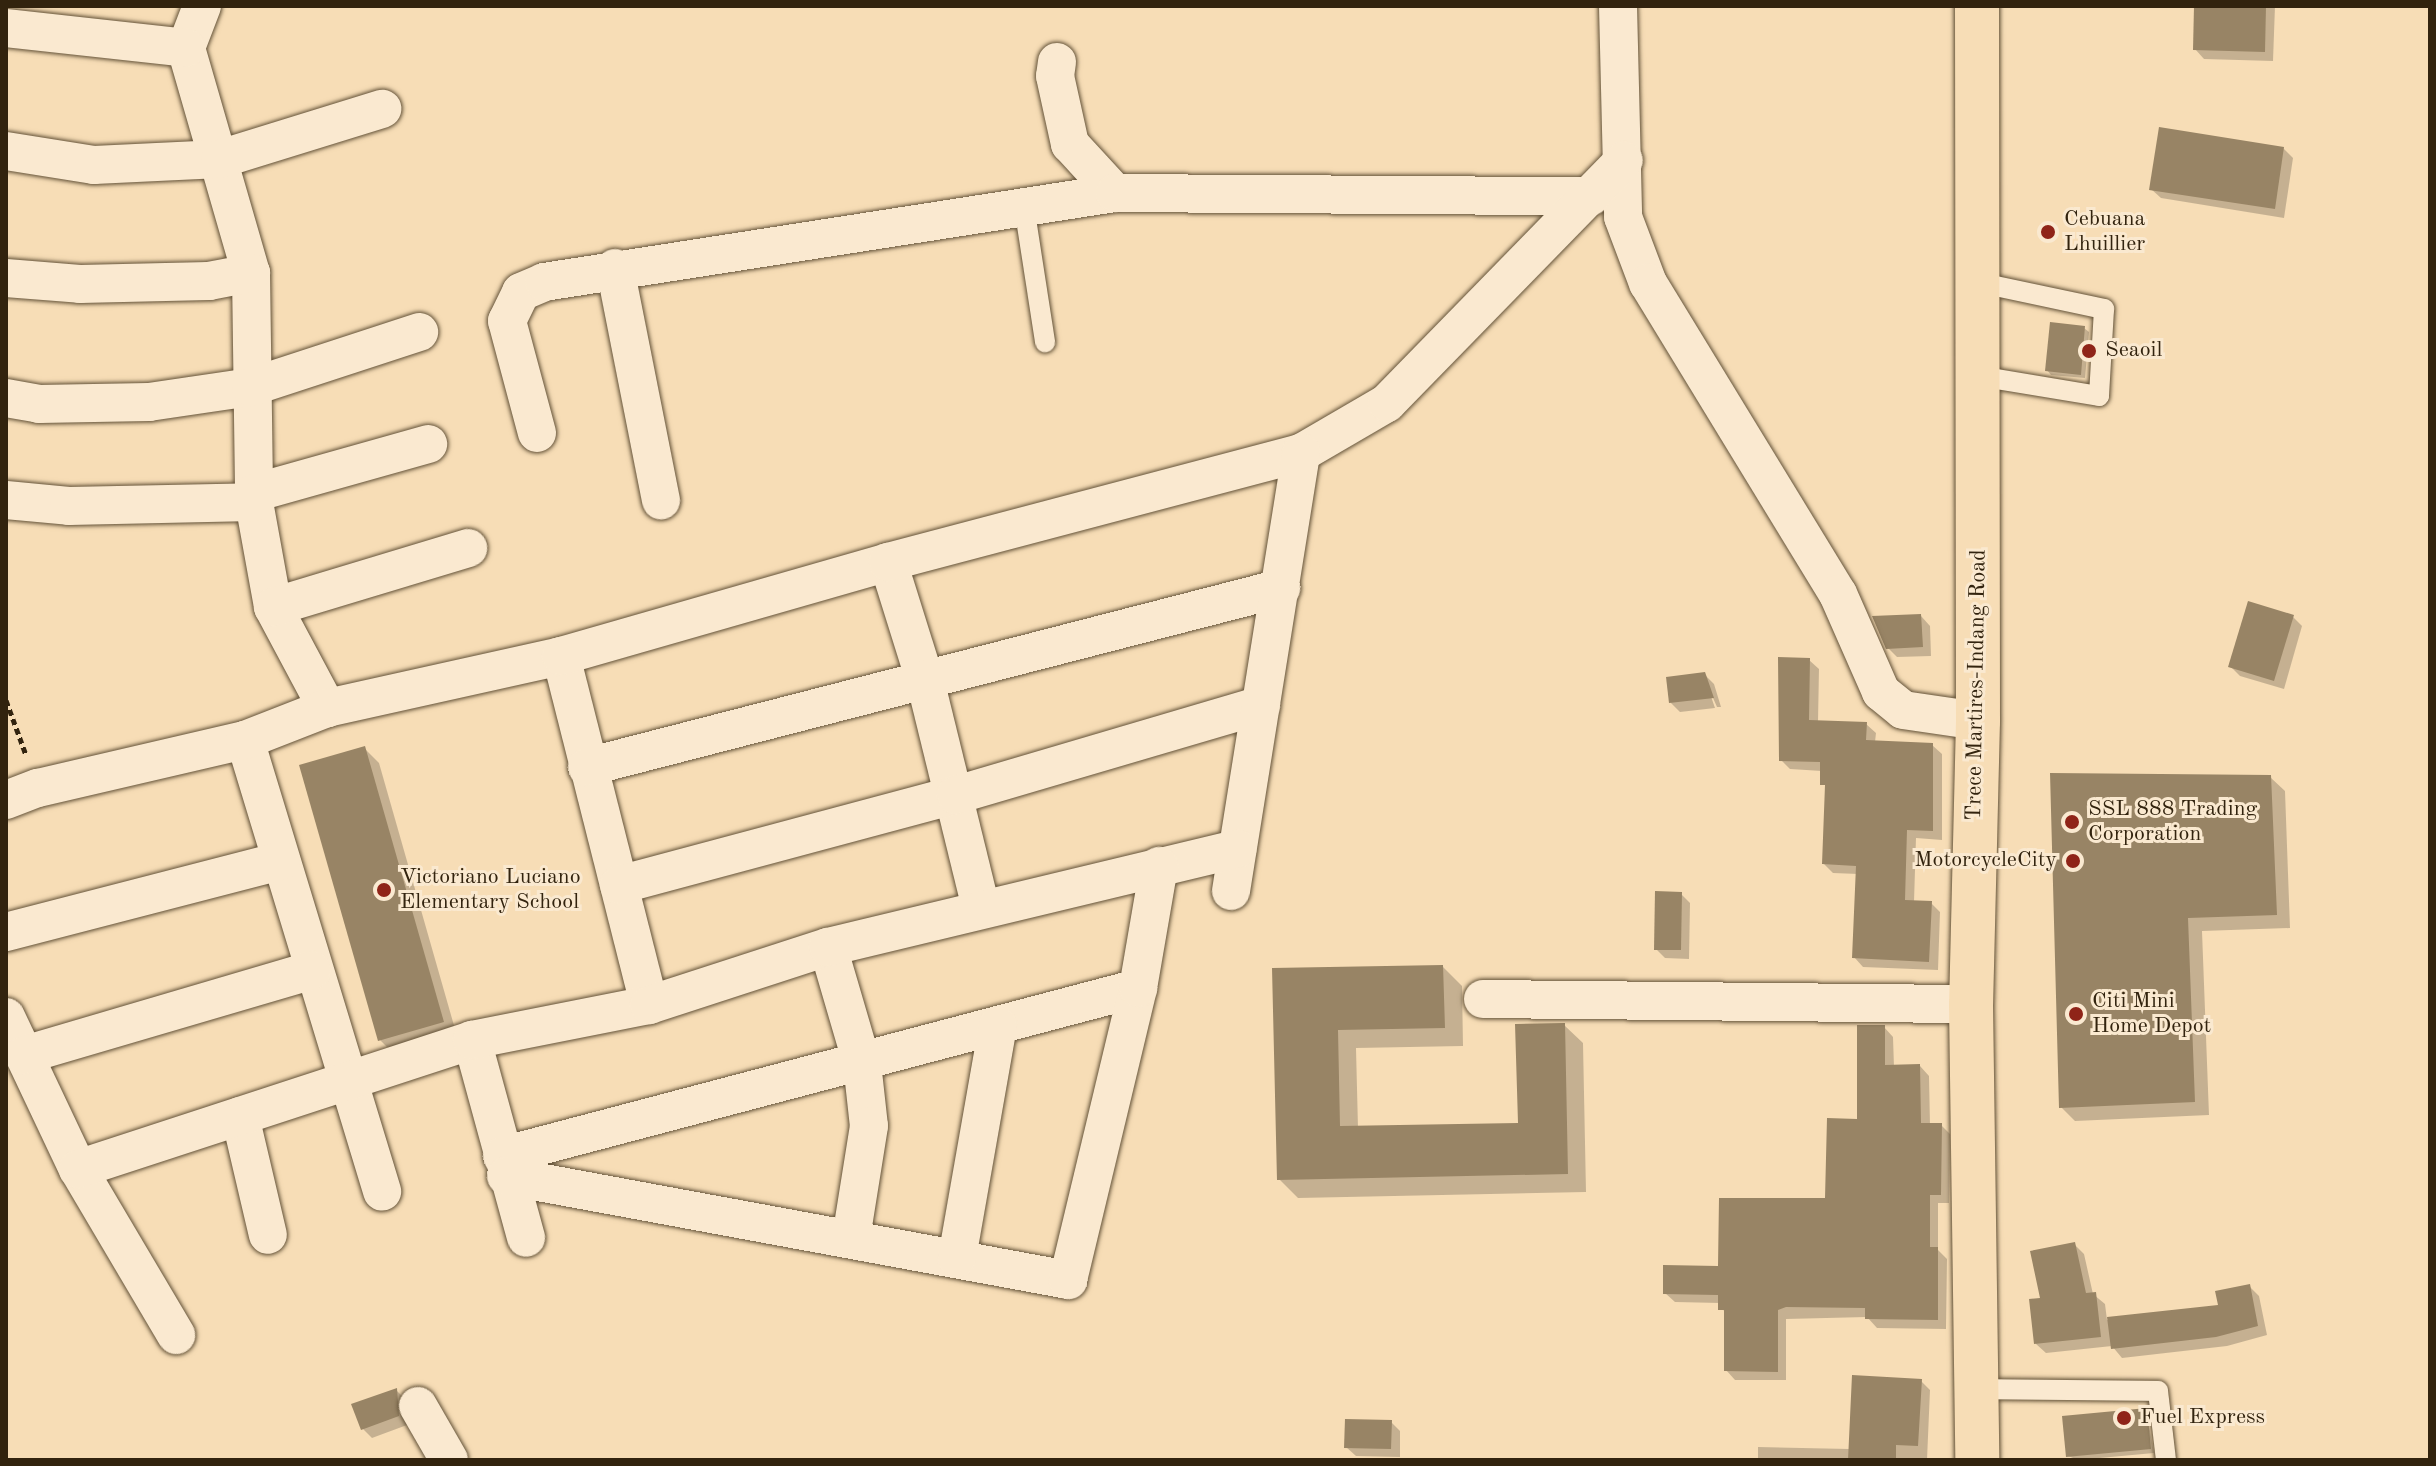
<!DOCTYPE html>
<style>
body{margin:0}
#map{position:relative;width:2436px;height:1466px;overflow:hidden;background:#f7ddb6;font-family:"Old Standard TT",serif}
div>[style]{position:absolute}
[style*='--x']{left:calc(var(--x)*1px);top:calc(var(--y)*1px);width:calc(var(--w)*1px);rotate:calc(var(--a)*1deg)}
.shadow>*{inset:0;background:#0003}
.building>*{inset:0;background:#988465}
.path>*{height:5px;margin-top:-2.5px;transform-origin:0;background:repeating-linear-gradient(90deg,#32230e 0 6px,transparent 0 10px)}
.roads{filter:drop-shadow(0 0 2px #635238) drop-shadow(0 0 2px #635238)}
.service>*{height:20px;margin:-10px;padding:0 10px;transform-origin:10px;border-radius:10px;background:#fae9d0}
.minor>*{height:38px;margin:-19px;padding:0 19px;transform-origin:19px;border-radius:19px;background:#fae9d0}
.primary>*{height:44px;margin:-22px;padding:0 22px;transform-origin:22px;border-radius:22px;background:#f7ddb6}
.dots>*{width:22px;height:22px;translate:-50% -50%;box-sizing:border-box;border:4px solid #fae9d0;border-radius:50%}
span{translate:-50% -50%;white-space:nowrap;text-align:center;line-height:1.15;-webkit-text-stroke:6px #fae9d0;paint-order:stroke}
.poi-label{font-size:22px;color:#32230e}
.left{translate:0 -50%;text-align:left}
.right{translate:-100% -50%;text-align:right}
.street-label{font-size:22px;color:#32230e}
.frame{position:absolute;inset:0;border:8px solid #32230e;pointer-events:none}
</style>
<div id="map">
<div class="shadow">
<div style="clip-path:polygon(2196px 6px,2275px 6px,2273px 61px,2204px 59px,2195px 49px)"></div>
<div style="clip-path:polygon(2283px 148px,2293px 158px,2284px 218px,2161px 198px,2151px 189px)"></div>
<div style="clip-path:polygon(2084px 328px,2089px 332px,2085px 378px,2051px 375px,2047px 370px)"></div>
<div style="clip-path:polygon(1921px 616px,1930px 626px,1931px 656px,1897px 657px,1888px 648px)"></div>
<div style="clip-path:polygon(2293px 617px,2302px 626px,2284px 689px,2240px 676px,2231px 667px)"></div>
<div style="clip-path:polygon(1809px 660px,1819px 669px,1818px 722px,1866px 724px,1876px 733px,1875px 742px,1932px 745px,1942px 754px,1942px 840px,1916px 838px,1914px 902px,1931px 903px,1940px 912px,1938px 970px,1863px 967px,1854px 957px,1858px 874px,1833px 873px,1824px 864px,1827px 789px,1822px 771px,1790px 769px,1781px 760px)"></div>
<div style="clip-path:polygon(1704px 674px,1714px 684px,1721px 707px,1717px 707px,1706px 682px,1715px 708px,1680px 712px,1670px 702px)"></div>
<div style="clip-path:polygon(364px 748px,379px 763px,457px 1036px,394px 1054px,380px 1040px)"></div>
<div style="clip-path:polygon(2270px 777px,2285px 791px,2290px 928px,2202px 931px,2209px 1115px,2075px 1121px,2061px 1107px)"></div>
<div style="clip-path:polygon(1681px 894px,1690px 903px,1689px 959px,1665px 958px,1656px 949px)"></div>
<div style="clip-path:polygon(1443px 967px,1462px 986px,1463px 1046px,1356px 1048px,1358px 1128px,1520px 1125px,1564px 1025px,1583px 1043px,1586px 1192px,1298px 1198px,1279px 1179px,1274px 970px)"></div>
<div style="clip-path:polygon(1884px 1027px,1893px 1037px,1894px 1067px,1920px 1066px,1929px 1076px,1930px 1125px,1941px 1125px,1950px 1134px,1949px 1203px,1938px 1203px,1938px 1250px,1947px 1259px,1946px 1329px,1877px 1328px,1867px 1317px,1786px 1319px,1786px 1380px,1735px 1380px,1726px 1370px,1726px 1315px,1720px 1303px,1675px 1302px,1665px 1293px,1720px 1268px,1827px 1200px,1859px 1121px)"></div>
<div style="clip-path:polygon(2074px 1244px,2084px 1254px,2093px 1294px,2105px 1304px,2107px 1320px,2221px 1307px,2249px 1286px,2259px 1296px,2267px 1335px,2227px 1346px,2122px 1358px,2112px 1346px,2046px 1353px,2036px 1344px,2042px 1300px)"></div>
<div style="clip-path:polygon(1921px 1381px,1930px 1390px,1927px 1460px,1758px 1460px,1758px 1447px,1850px 1449px)"></div>
<div style="clip-path:polygon(396px 1390px,405px 1399px,407px 1425px,372px 1438px,363px 1429px)"></div>
<div style="clip-path:polygon(2146px 1410px,2154px 1453px,2078px 1460px,2068px 1456px)"></div>
<div style="clip-path:polygon(1391px 1422px,1400px 1431px,1400px 1457px,1356px 1456px,1346px 1447px)"></div>
</div>
<div class="building">
<div style="clip-path:polygon(2194px 6px,2266px 6px,2265px 52px,2193px 50px)"></div>
<div style="clip-path:polygon(2159px 127px,2284px 147px,2275px 209px,2149px 190px)"></div>
<div style="clip-path:polygon(2050px 322px,2085px 326px,2081px 375px,2045px 371px)"></div>
<div style="clip-path:polygon(2248px 601px,2294px 615px,2274px 681px,2228px 667px)"></div>
<div style="clip-path:polygon(1921px 614px,1923px 647px,1886px 649px,1872px 616px)"></div>
<div style="clip-path:polygon(1778px 657px,1810px 658px,1809px 720px,1867px 722px,1866px 740px,1933px 743px,1933px 831px,1907px 830px,1905px 900px,1932px 901px,1929px 962px,1852px 958px,1856px 866px,1822px 864px,1825px 785px,1820px 785px,1820px 762px,1779px 761px)"></div>
<div style="clip-path:polygon(1705px 672px,1714px 698px,1669px 703px,1666px 677px)"></div>
<div style="clip-path:polygon(365px 746px,444px 1022px,378px 1041px,299px 765px)"></div>
<div style="clip-path:polygon(2050px 773px,2271px 775px,2277px 915px,2188px 918px,2195px 1102px,2059px 1108px)"></div>
<div style="clip-path:polygon(1655px 891px,1682px 892px,1681px 950px,1654px 950px)"></div>
<div style="clip-path:polygon(1443px 965px,1445px 1028px,1338px 1030px,1340px 1126px,1518px 1123px,1515px 1024px,1565px 1023px,1568px 1174px,1277px 1180px,1272px 968px)"></div>
<div style="clip-path:polygon(1857px 1025px,1885px 1025px,1885px 1065px,1920px 1064px,1921px 1123px,1942px 1123px,1941px 1195px,1930px 1195px,1930px 1247px,1938px 1247px,1938px 1320px,1865px 1319px,1865px 1308px,1786px 1307px,1778px 1310px,1778px 1372px,1724px 1371px,1724px 1310px,1718px 1310px,1718px 1295px,1663px 1294px,1663px 1265px,1718px 1266px,1719px 1198px,1825px 1198px,1827px 1118px,1857px 1119px)"></div>
<div style="clip-path:polygon(2075px 1242px,2086px 1293px,2096px 1292px,2101px 1337px,2034px 1344px,2029px 1299px,2040px 1298px,2030px 1251px)"></div>
<div style="clip-path:polygon(2250px 1284px,2258px 1326px,2216px 1337px,2111px 1349px,2107px 1317px,2218px 1305px,2215px 1291px)"></div>
<div style="clip-path:polygon(1852px 1375px,1922px 1379px,1918px 1446px,1896px 1445px,1896px 1460px,1848px 1460px)"></div>
<div style="clip-path:polygon(397px 1388px,399px 1416px,361px 1430px,351px 1404px)"></div>
<div style="clip-path:polygon(2147px 1408px,2151px 1449px,2066px 1457px,2062px 1416px)"></div>
<div style="clip-path:polygon(1345px 1419px,1392px 1420px,1391px 1449px,1344px 1448px)"></div>
</div>
<div class="path">
<div style="--x:6;--y:700;--w:59;--a:70"></div>
</div>
<div class="roads">
<div class="service">
<div style="--x:1024;--y:206;--w:138;--a:81.2"></div>
<div style="--x:1977;--y:282;--w:130;--a:12"></div>
<div style="--x:2104;--y:309;--w:87;--a:93.3"></div>
<div style="--x:2099;--y:396;--w:123;--a:-170.6"></div>
<div style="--x:1976;--y:1389;--w:182;--a:0.6"></div>
<div style="--x:2158;--y:1391;--w:69;--a:83.4"></div>
</div>
<div class="minor">
<div style="--x:202;--y:6;--w:45;--a:110.9"></div>
<div style="--x:186;--y:48;--w:234;--a:73.9"></div>
<div style="--x:251;--y:273;--w:229;--a:89.2"></div>
<div style="--x:254;--y:502;--w:107;--a:79.7"></div>
<div style="--x:273;--y:607;--w:115;--a:61.9"></div>
<div style="--x:1618;--y:6;--w:211;--a:88.6"></div>
<div style="--x:1623;--y:217;--w:71;--a:69.3"></div>
<div style="--x:1648;--y:283;--w:364;--a:58.6"></div>
<div style="--x:1838;--y:594;--w:107;--a:66.3"></div>
<div style="--x:1881;--y:692;--w:28;--a:39"></div>
<div style="--x:1903;--y:710;--w:76;--a:8.3"></div>
<div style="--x:6;--y:28;--w:181;--a:6.3"></div>
<div style="--x:1057;--y:62;--w:14;--a:98"></div>
<div style="--x:1055;--y:76;--w:70;--a:77.6"></div>
<div style="--x:1070;--y:144;--w:67;--a:47.4"></div>
<div style="--x:6;--y:151;--w:89;--a:9"></div>
<div style="--x:94;--y:165;--w:126;--a:-2.7"></div>
<div style="--x:220;--y:159;--w:170;--a:-17.2"></div>
<div style="--x:615;--y:268;--w:237;--a:78.8"></div>
<div style="--x:6;--y:278;--w:74;--a:4.6"></div>
<div style="--x:80;--y:284;--w:129;--a:-1.3"></div>
<div style="--x:209;--y:281;--w:43;--a:-10.8"></div>
<div style="--x:6;--y:398;--w:34;--a:10"></div>
<div style="--x:39;--y:404;--w:110;--a:-1"></div>
<div style="--x:149;--y:402;--w:103;--a:-8.4"></div>
<div style="--x:251;--y:387;--w:177;--a:-18.1"></div>
<div style="--x:537;--y:433;--w:116;--a:-105"></div>
<div style="--x:507;--y:321;--w:32;--a:-64"></div>
<div style="--x:521;--y:292;--w:25;--a:-23"></div>
<div style="--x:544;--y:282;--w:578;--a:-8.86"></div>
<div style="--x:1115;--y:193;--w:476;--a:0.4"></div>
<div style="--x:254;--y:493;--w:181;--a:-15.7"></div>
<div style="--x:6;--y:500;--w:63;--a:5.4"></div>
<div style="--x:69;--y:506;--w:185;--a:-1.2"></div>
<div style="--x:888;--y:562;--w:124;--a:72.6"></div>
<div style="--x:925;--y:680;--w:235;--a:76.2"></div>
<div style="--x:273;--y:607;--w:204;--a:-16.8"></div>
<div style="--x:561;--y:656;--w:360;--a:75.8"></div>
<div style="--x:245;--y:740;--w:472;--a:73.1"></div>
<div style="--x:587;--y:767;--w:717;--a:-14.46"></div>
<div style="--x:6;--y:800;--w:34;--a:-21"></div>
<div style="--x:38;--y:788;--w:212;--a:-13.1"></div>
<div style="--x:245;--y:740;--w:88;--a:-21.3"></div>
<div style="--x:327;--y:708;--w:240;--a:-12.5"></div>
<div style="--x:561;--y:656;--w:340;--a:-16"></div>
<div style="--x:888;--y:562;--w:427;--a:-14.8"></div>
<div style="--x:1301;--y:453;--w:99;--a:-30.2"></div>
<div style="--x:1387;--y:403;--w:339;--a:-45.7"></div>
<div style="--x:619;--y:885;--w:349;--a:-15"></div>
<div style="--x:956;--y:795;--w:318;--a:-16.4"></div>
<div style="--x:1231;--y:891;--w:444;--a:-80.9"></div>
<div style="--x:6;--y:932;--w:284;--a:-14.5"></div>
<div style="--x:828;--y:947;--w:121;--a:73.7"></div>
<div style="--x:862;--y:1063;--w:63;--a:83.7"></div>
<div style="--x:869;--y:1126;--w:113;--a:99.1"></div>
<div style="--x:1483;--y:999;--w:488;--a:0.6"></div>
<div style="--x:6;--y:1017;--w:168;--a:64.7"></div>
<div style="--x:78;--y:1169;--w:193;--a:59.4"></div>
<div style="--x:472;--y:1040;--w:205;--a:74.7"></div>
<div style="--x:24;--y:1055;--w:300;--a:-16.4"></div>
<div style="--x:240;--y:1116;--w:122;--a:76.8"></div>
<div style="--x:502;--y:1156;--w:658;--a:-14.8"></div>
<div style="--x:78;--y:1169;--w:415;--a:-18.1"></div>
<div style="--x:472;--y:1040;--w:180;--a:-11.2"></div>
<div style="--x:649;--y:1005;--w:188;--a:-18"></div>
<div style="--x:828;--y:947;--w:421;--a:-13.5"></div>
<div style="--x:506;--y:1176;--w:572;--a:10.48"></div>
<div style="--x:1068;--y:1280;--w:300;--a:-76.5"></div>
<div style="--x:1138;--y:988;--w:124;--a:-80.2"></div>
<div style="--x:957;--y:1258;--w:236;--a:-80"></div>
<div style="--x:418;--y:1406;--w:62;--a:60.1"></div>
</div>
<div class="primary">
<div style="--x:1977;--y:6;--w:715;--a:89.92"></div>
<div style="--x:1978;--y:721;--w:283;--a:91.4"></div>
<div style="--x:1971;--y:1004;--w:456;--a:89.2"></div>
</div>
</div>
<div class="dots">
<div style="left:2048px;top:232px;background:#8f2418"></div>
<div style="left:2089px;top:351px;background:#8f2418"></div>
<div style="left:2072px;top:822px;background:#8f2418"></div>
<div style="left:2073px;top:861px;background:#8f2418"></div>
<div style="left:384px;top:890px;background:#8f2418"></div>
<div style="left:2076px;top:1014px;background:#8f2418"></div>
<div style="left:2124px;top:1418px;background:#8f2418"></div>
</div>
<div class="poi-label">
<span class="left" style="left:2064px;top:232px">Cebuana<br>Lhuillier</span>
<span class="left" style="left:2105px;top:351px">Seaoil</span>
<span class="left" style="left:2088px;top:822px">SSL 888 Trading<br>Corporation</span>
<span class="right" style="left:2057px;top:861px">MotorcycleCity</span>
<span class="left" style="left:400px;top:890px">Victoriano Luciano<br>Elementary School</span>
<span class="left" style="left:2092px;top:1014px">Citi Mini<br>Home Depot</span>
<span class="left" style="left:2140px;top:1418px">Fuel Express</span>
</div>
<div class="street-label">
<span style="left:1977px;top:685px;rotate:-89deg">Trece Martires-Indang Road</span>
</div>
<div class="frame"></div>
</div>
